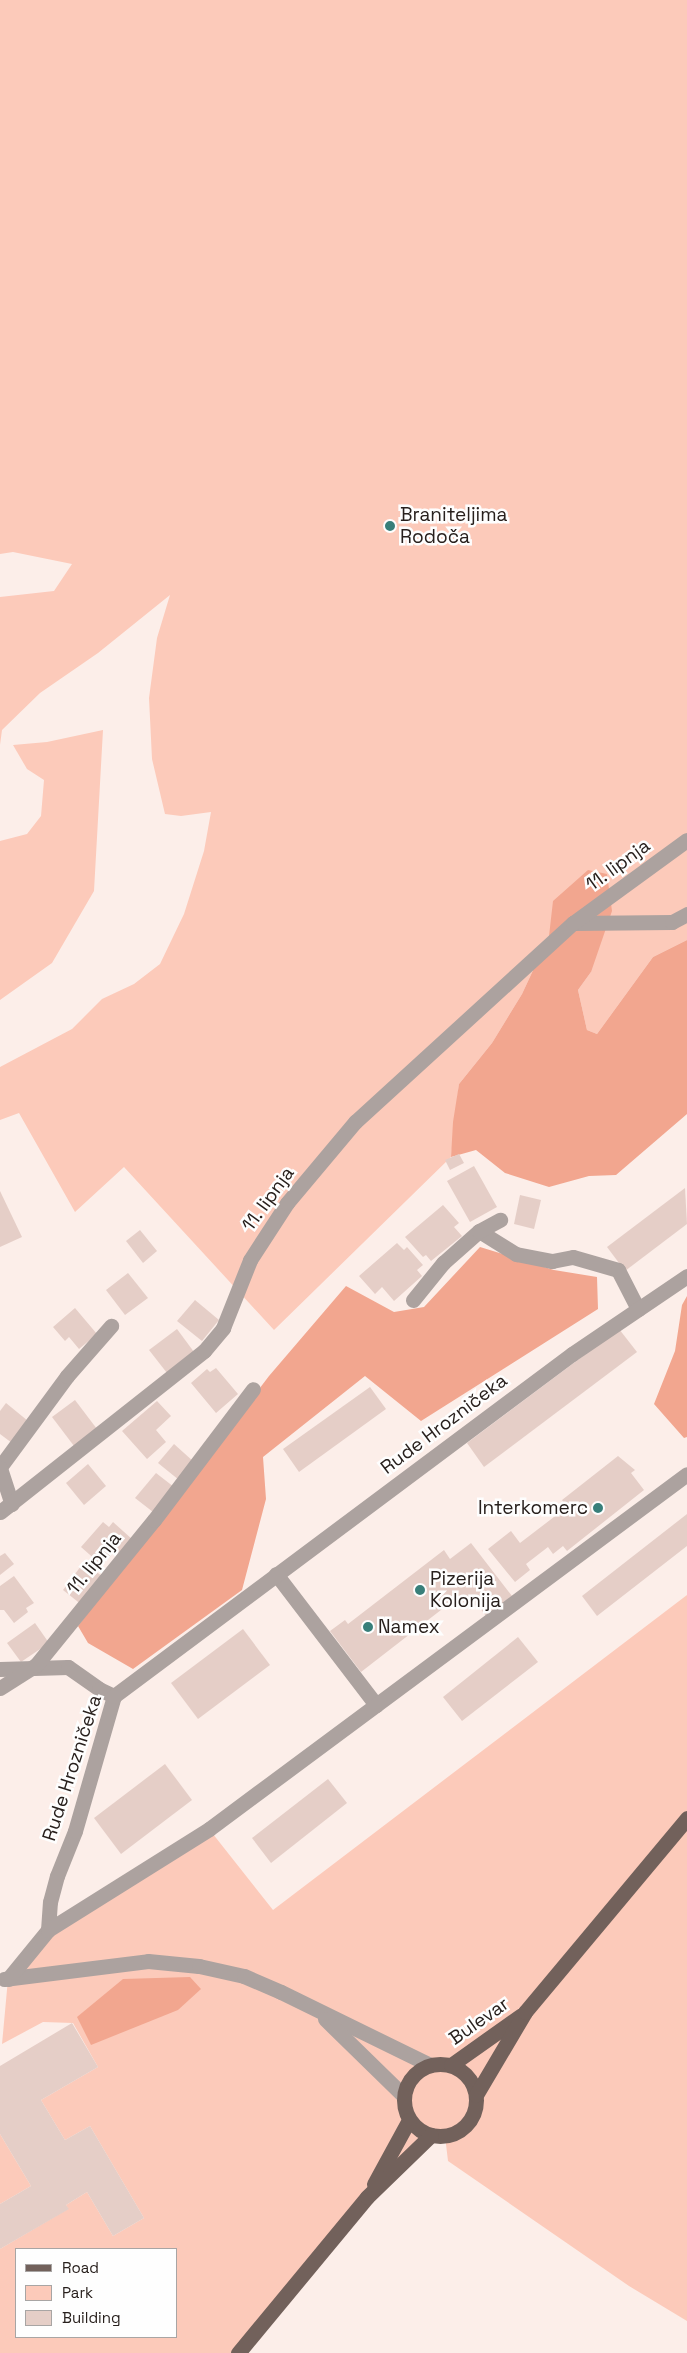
<!DOCTYPE html>
<meta charset="utf-8">
<style>
body{margin:0}
#map{position:relative;width:687px;height:2353px;overflow:hidden;background:#fceee9;font-family:"Space Grotesk",sans-serif}
div>[style]{position:absolute}
[style*='--x']{left:calc(var(--x)*1px);top:calc(var(--y)*1px);width:calc(var(--w)*1px);rotate:calc(var(--a)*1deg)}
.green>*{inset:0;background:#fccaba}
.forest>*{inset:0;background:#f2a68f}
.building>*{inset:0;background:#e5cec7}
.minor>*{height:15px;margin:-7.5px;padding:0 7.5px;transform-origin:7.5px;border-radius:7.5px;background:#aca29f}
.major>*{height:15px;margin:-7.5px;padding:0 7.5px;transform-origin:7.5px;border-radius:7.5px;background:#72615b}
.major>.ring{margin:-7.5px;padding:0;box-sizing:content-box;background:none;border:15px solid #72615b;border-radius:50%}
.dots>*{width:14px;height:14px;translate:-50% -50%;box-sizing:border-box;border:2px solid #fefefe;border-radius:50%}
span{translate:-50% -50%;white-space:nowrap;text-align:center;line-height:1.15;-webkit-text-stroke:5px #fefefe;paint-order:stroke}
.poi-label{font-size:19px;color:#28201d}
.left{translate:0 -50%;text-align:left}
.right{translate:-100% -50%;text-align:right}
.street-label{font-size:19px;color:#28201d}
.legend{position:absolute;left:15px;top:2248px;width:162px;height:90px;box-sizing:border-box;background:#fefefe;border:1px solid #a8a5a4;margin:0;padding:6px 9px;list-style:none;font-size:15px;color:#28201d}
.legend li{display:flex;align-items:center;gap:10px;height:25px}
.legend b{width:25px;border:1px solid #a8a5a4}
</style>
<div id="map">
<div class="green">
<div style="clip-path:polygon(0 0,687px 0,687px 940px,653px 957px,597px 1034px,587px 1030px,578px 990px,591px 972px,549px 936px,522px 994px,492px 1043px,459px 1084px,451px 1157px,274px 1330px,124px 1167px,75px 1212px,19px 1113px,0 1120px,0 1067px,72px 1029px,102px 999px,134px 984px,160px 964px,184px 914px,204px 851px,211px 812px,181px 816px,165px 814px,152px 759px,149px 698px,157px 638px,170px 595px,98px 653px,40px 693px,2px 730px,0 745px,0 597px,54px 591px,72px 564px,13px 552px,0 554px)"></div>
<div style="clip-path:polygon(103px 730px,94px 891px,52px 963px,0 1000px,0 841px,27px 834px,41px 816px,44px 780px,27px 769px,13px 745px,47px 742px)"></div>
<div style="clip-path:polygon(evenodd,687px 1595px,687px 2321px,629px 2286px,448px 2161px,445px 2136px,431px 2136px,238px 2353px,0 2353px,0 2249px,68px 2209px,66px 2205px,87px 2192px,113px 2236px,144px 2218px,90px 2126px,65px 2140px,41px 2100px,98px 2067px,73px 2023px,43px 2022px,2px 2044px,8px 1979px,48px 1930px,209px 1829px,273px 1910px,687px 1595px,16px 2249px,176px 2249px,176px 2337px,16px 2337px,16px 2249px)"></div>
<div style="clip-path:polygon(0 2134px,31px 2186px,0 2204px)"></div>
</div>
<div class="forest">
<div style="clip-path:polygon(588px 870px,607px 874px,612px 911px,591px 972px,578px 990px,587px 1030px,597px 1034px,653px 957px,687px 940px,687px 1114px,616px 1175px,589px 1176px,549px 1187px,505px 1173px,476px 1150px,451px 1157px,453px 1122px,459px 1084px,492px 1043px,522px 994px,549px 936px,553px 901px)"></div>
<div style="clip-path:polygon(480px 1247px,554px 1270px,597px 1277px,598px 1309px,421px 1421px,365px 1376px,263px 1457px,266px 1499px,242px 1590px,133px 1669px,88px 1643px,78px 1626px,269px 1376px,346px 1286px,394px 1312px,424px 1307px)"></div>
<div style="clip-path:polygon(687px 1296px,687px 1437px,684px 1438px,654px 1404px,675px 1351px,682px 1305px)"></div>
<div style="clip-path:polygon(190px 1977px,201px 1989px,178px 2010px,91px 2045px,77px 2017px,123px 1979px)"></div>
</div>
<div class="building">
<div style="clip-path:polygon(459px 1154px,464px 1163px,450px 1170px,445px 1160px)"></div>
<div style="clip-path:polygon(474px 1166px,497px 1207px,470px 1222px,447px 1181px)"></div>
<div style="clip-path:polygon(685px 1188px,687px 1224px,625px 1271px,607px 1247px)"></div>
<div style="clip-path:polygon(0 1191px,22px 1237px,0 1247px)"></div>
<div style="clip-path:polygon(520px 1195px,541px 1200px,534px 1229px,514px 1224px)"></div>
<div style="clip-path:polygon(443px 1205px,459px 1223px,454px 1227px,462px 1236px,431px 1261px,426px 1255px,423px 1257px,405px 1237px)"></div>
<div style="clip-path:polygon(140px 1230px,157px 1251px,143px 1263px,126px 1241px)"></div>
<div style="clip-path:polygon(397px 1243px,404px 1250px,407px 1247px,423px 1265px,417px 1270px,422px 1276px,394px 1301px,382px 1287px,375px 1294px,359px 1276px)"></div>
<div style="clip-path:polygon(128px 1273px,148px 1298px,125px 1315px,106px 1290px)"></div>
<div style="clip-path:polygon(195px 1300px,219px 1320px,202px 1341px,177px 1321px)"></div>
<div style="clip-path:polygon(75px 1308px,97px 1334px,79px 1349px,69px 1337px,65px 1341px,53px 1327px)"></div>
<div style="clip-path:polygon(177px 1329px,194px 1352px,167px 1373px,149px 1350px)"></div>
<div style="clip-path:polygon(619px 1329px,637px 1352px,484px 1467px,467px 1443px)"></div>
<div style="clip-path:polygon(216px 1368px,238px 1394px,216px 1413px,191px 1383px,207px 1369px,210px 1372px)"></div>
<div style="clip-path:polygon(370px 1387px,386px 1409px,299px 1472px,283px 1449px)"></div>
<div style="clip-path:polygon(75px 1400px,97px 1429px,74px 1446px,52px 1417px)"></div>
<div style="clip-path:polygon(157px 1401px,171px 1416px,156px 1430px,166px 1442px,147px 1459px,122px 1431px)"></div>
<div style="clip-path:polygon(6px 1403px,28px 1421px,12px 1443px,0 1434px,0 1411px)"></div>
<div style="clip-path:polygon(174px 1444px,194px 1462px,179px 1480px,158px 1463px)"></div>
<div style="clip-path:polygon(618px 1456px,635px 1470px,631px 1473px,644px 1490px,567px 1551px,563px 1546px,553px 1554px,548px 1547px,526px 1564px,530px 1570px,515px 1582px,488px 1549px,511px 1531px,520px 1543px,567px 1507px,562px 1500px)"></div>
<div style="clip-path:polygon(88px 1464px,106px 1486px,84px 1505px,66px 1483px)"></div>
<div style="clip-path:polygon(156px 1473px,174px 1487px,153px 1512px,135px 1498px)"></div>
<div style="clip-path:polygon(687px 1514px,687px 1546px,597px 1616px,582px 1596px)"></div>
<div style="clip-path:polygon(103px 1522px,109px 1527px,113px 1522px,133px 1540px,119px 1555px,115px 1551px,107px 1560px,102px 1557px,98px 1562px,81px 1547px)"></div>
<div style="clip-path:polygon(471px 1543px,512px 1596px,486px 1616px,477px 1604px,470px 1610px,459px 1596px,361px 1672px,330px 1631px,345px 1620px,348px 1624px,444px 1550px,450px 1559px)"></div>
<div style="clip-path:polygon(5px 1553px,14px 1564px,0 1575px,0 1556px)"></div>
<div style="clip-path:polygon(84px 1562px,103px 1577px,82px 1605px,63px 1590px)"></div>
<div style="clip-path:polygon(14px 1576px,34px 1603px,26px 1608px,28px 1612px,14px 1623px,4px 1610px,0 1610px,0 1586px)"></div>
<div style="clip-path:polygon(35px 1623px,49px 1643px,21px 1662px,7px 1643px)"></div>
<div style="clip-path:polygon(243px 1629px,270px 1665px,198px 1719px,171px 1683px)"></div>
<div style="clip-path:polygon(518px 1637px,538px 1662px,462px 1721px,443px 1697px)"></div>
<div style="clip-path:polygon(165px 1764px,192px 1800px,121px 1854px,94px 1818px)"></div>
<div style="clip-path:polygon(328px 1779px,347px 1803px,271px 1863px,252px 1838px)"></div>
<div style="clip-path:polygon(72px 2023px,98px 2067px,41px 2100px,65px 2140px,90px 2126px,144px 2218px,113px 2236px,87px 2192px,66px 2205px,69px 2209px,0 2249px,0 2204px,31px 2186px,0 2134px,0 2066px)"></div>
</div>
<div class="minor">
<div style="--x:573;--y:923;--w:99;--a:-0.6"></div>
<div style="--x:672;--y:922;--w:17;--a:-28"></div>
<div style="--x:479;--y:1231;--w:44;--a:31.9"></div>
<div style="--x:516;--y:1254;--w:37;--a:11"></div>
<div style="--x:552;--y:1261;--w:21;--a:-11"></div>
<div style="--x:573;--y:1257;--w:47;--a:16.1"></div>
<div style="--x:618;--y:1270;--w:44;--a:62.9"></div>
<div style="--x:413;--y:1300;--w:48;--a:-51"></div>
<div style="--x:443;--y:1263;--w:48;--a:-41.6"></div>
<div style="--x:479;--y:1231;--w:24;--a:-28"></div>
<div style="--x:0;--y:1467;--w:113;--a:-53.6"></div>
<div style="--x:67;--y:1376;--w:67;--a:-48.7"></div>
<div style="--x:0;--y:1468;--w:38;--a:72"></div>
<div style="--x:0;--y:1512;--w:260;--a:-38.3"></div>
<div style="--x:204;--y:1351;--w:30;--a:-50"></div>
<div style="--x:223;--y:1328;--w:73;--a:-68.3"></div>
<div style="--x:250;--y:1260;--w:68;--a:-57"></div>
<div style="--x:287;--y:1203;--w:106;--a:-50"></div>
<div style="--x:355;--y:1122;--w:295;--a:-42.4"></div>
<div style="--x:573;--y:923;--w:141;--a:-36.1"></div>
<div style="--x:276;--y:1574;--w:165;--a:52.6"></div>
<div style="--x:0;--y:1669;--w:68;--a:-1.7"></div>
<div style="--x:68;--y:1667;--w:38;--a:35"></div>
<div style="--x:99;--y:1689;--w:17;--a:25"></div>
<div style="--x:0;--y:1688;--w:43;--a:-32.6"></div>
<div style="--x:36;--y:1665;--w:187;--a:-50.9"></div>
<div style="--x:154;--y:1520;--w:164;--a:-52.9"></div>
<div style="--x:48;--y:1930;--w:28;--a:-86"></div>
<div style="--x:50;--y:1902;--w:27;--a:-75"></div>
<div style="--x:57;--y:1876;--w:48;--a:-68.2"></div>
<div style="--x:75;--y:1831;--w:141;--a:-73.9"></div>
<div style="--x:114;--y:1696;--w:572;--a:-36.75"></div>
<div style="--x:572;--y:1354;--w:139;--a:-34.1"></div>
<div style="--x:4;--y:1979;--w:145;--a:-7.1"></div>
<div style="--x:148;--y:1961;--w:51;--a:5.6"></div>
<div style="--x:199;--y:1966;--w:46;--a:12.5"></div>
<div style="--x:244;--y:1976;--w:40;--a:23.4"></div>
<div style="--x:281;--y:1992;--w:166;--a:26.1"></div>
<div style="--x:8;--y:1979;--w:63;--a:-50.8"></div>
<div style="--x:48;--y:1930;--w:190;--a:-32.1"></div>
<div style="--x:209;--y:1829;--w:595;--a:-36.6"></div>
<div style="--x:325;--y:2019;--w:109;--a:44.3"></div>
</div>
<div class="major">
<div class="ring" style="left:404px;top:2064px;width:57px;height:57px"></div>
<div style="--x:451;--y:2065;--w:85;--a:-35.4"></div>
<div style="--x:476;--y:2095;--w:96;--a:-59.4"></div>
<div style="--x:525;--y:2012;--w:253;--a:-50.1"></div>
<div style="--x:374;--y:2184;--w:73;--a:-61.3"></div>
<div style="--x:238;--y:2353;--w:202;--a:-50.4"></div>
<div style="--x:367;--y:2197;--w:89;--a:-44.1"></div>
</div>
<div class="dots">
<div style="left:390px;top:526px;background:#387f7a"></div>
<div style="left:598px;top:1508px;background:#387f7a"></div>
<div style="left:420px;top:1590px;background:#387f7a"></div>
<div style="left:368px;top:1627px;background:#387f7a"></div>
</div>
<div class="poi-label">
<span class="left" style="left:400px;top:526px">Braniteljima<br>Rodoča</span>
<span class="right" style="left:588px;top:1508px">Interkomerc</span>
<span class="left" style="left:430px;top:1590px">Pizerija<br>Kolonija</span>
<span class="left" style="left:378px;top:1627px">Namex</span>
</div>
<div class="street-label">
<span style="left:618px;top:865px;rotate:-36deg">11. lipnja</span>
<span style="left:268px;top:1199px;rotate:-54deg">11. lipnja</span>
<span style="left:444px;top:1424px;rotate:-37deg">Rude Hrozničeka</span>
<span style="left:94px;top:1563px;rotate:-51deg">11. lipnja</span>
<span style="left:72px;top:1768px;rotate:-72deg">Rude Hrozničeka</span>
<span style="left:479px;top:2021px;rotate:-35deg">Bulevar</span>
</div>
<ul class="legend">
<li><b style="height:6px;background:#72615b"></b>Road</li>
<li><b style="height:14px;background:#fccaba"></b>Park</li>
<li><b style="height:14px;background:#e5cec7"></b>Building</li>
</ul>
</div>
